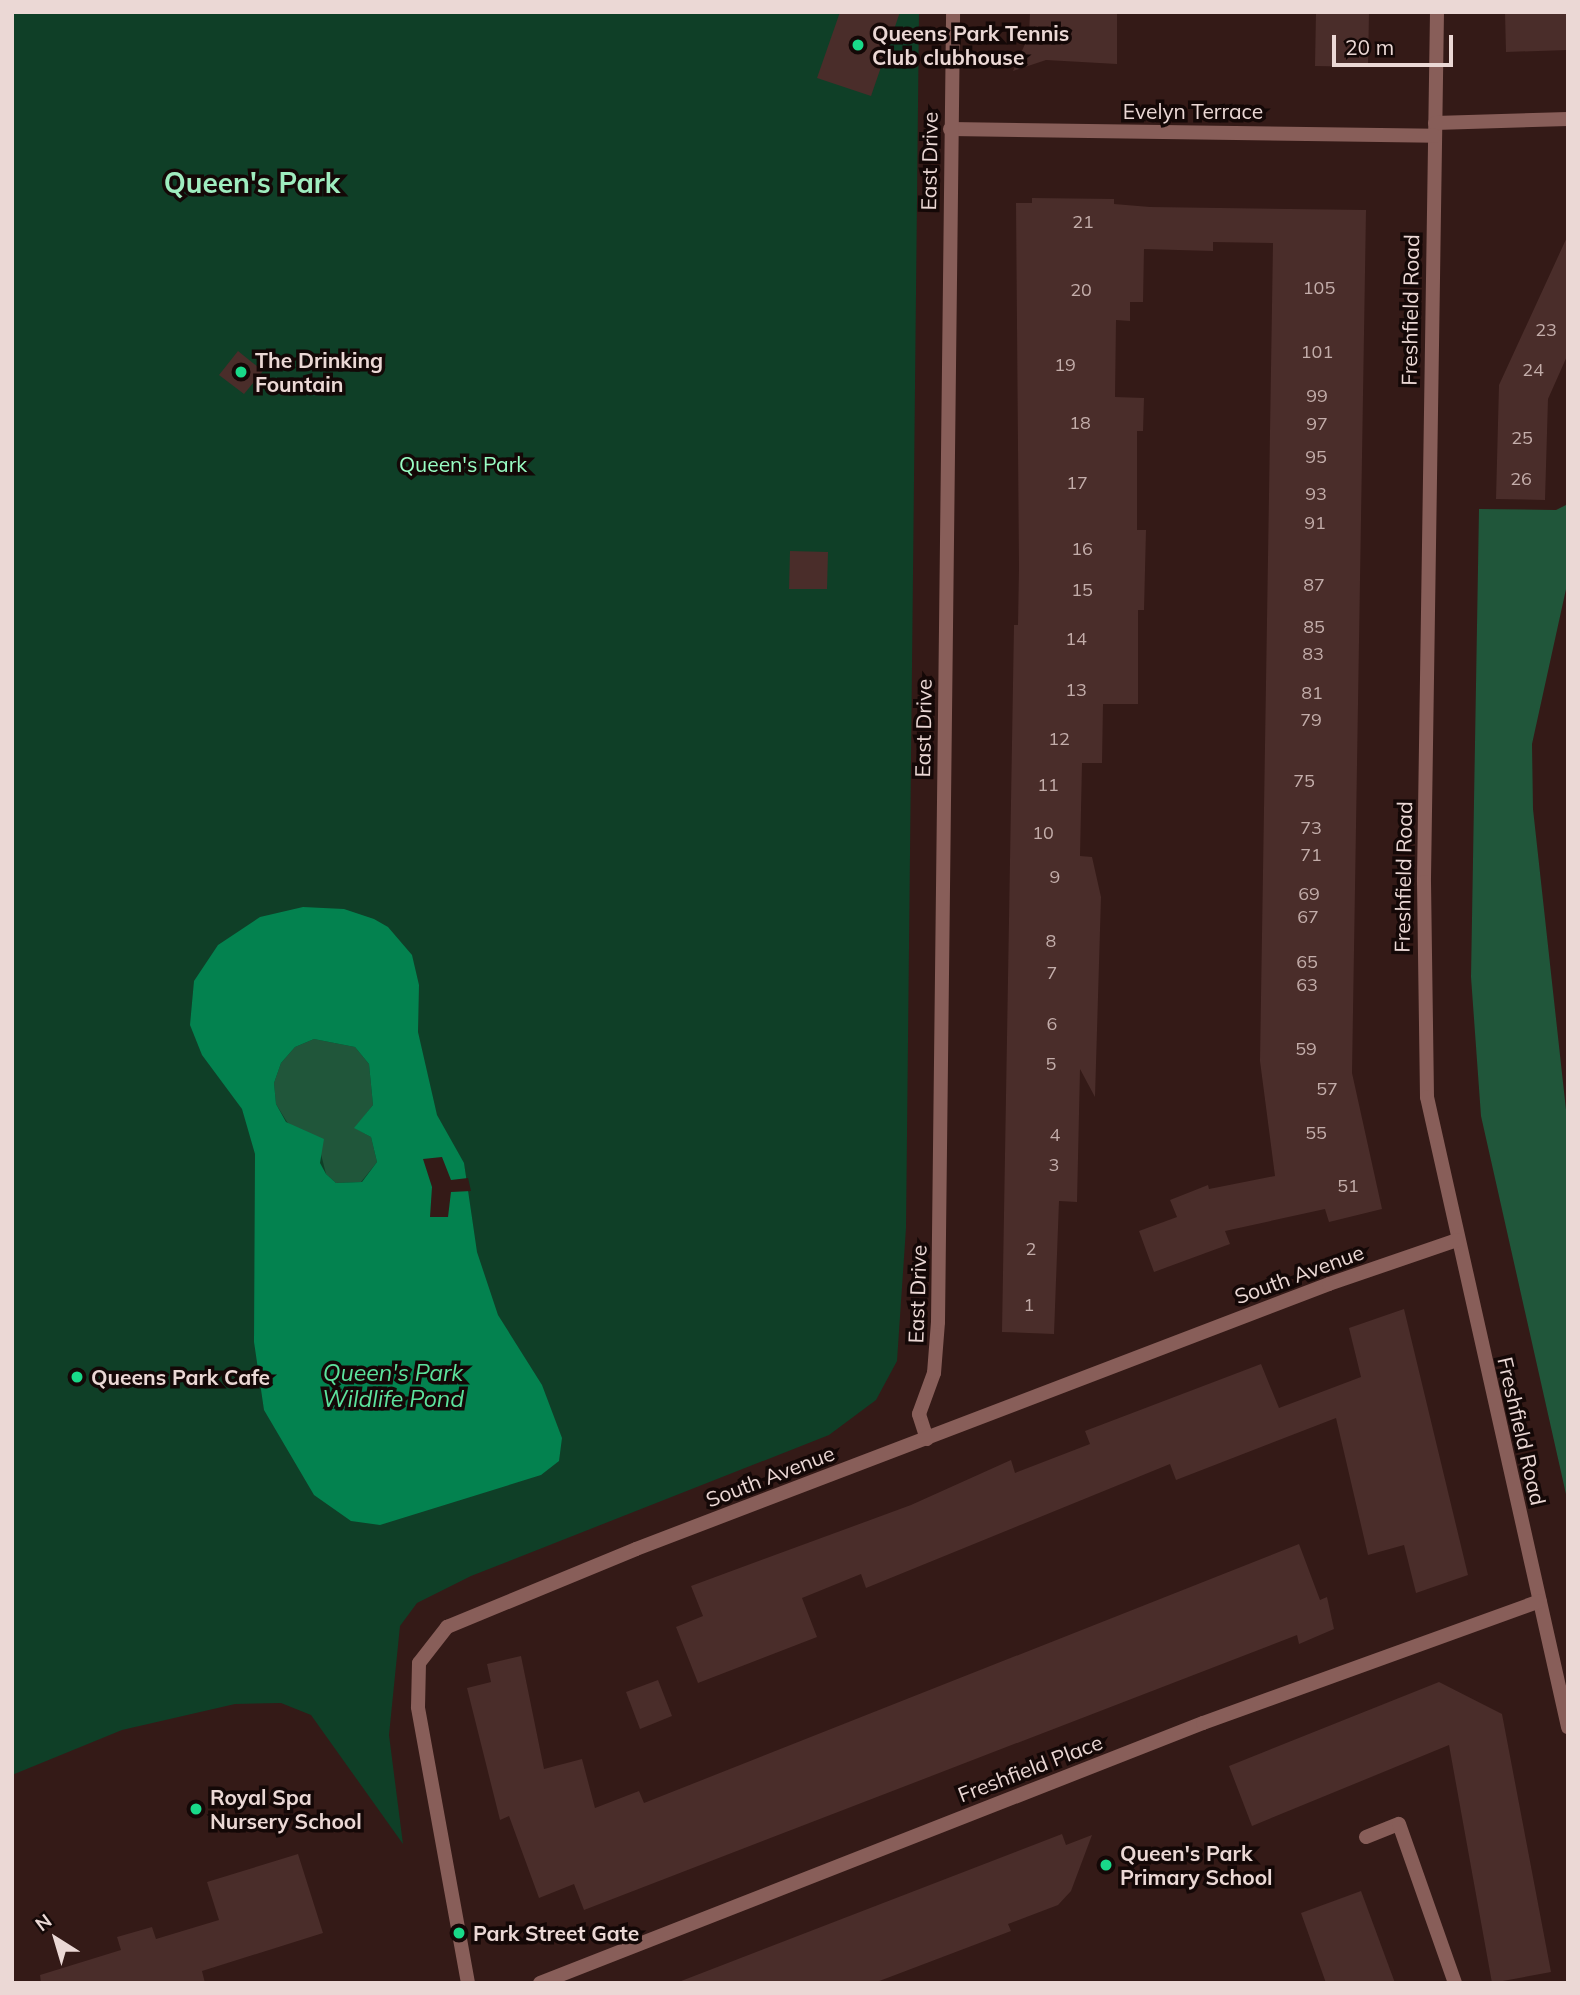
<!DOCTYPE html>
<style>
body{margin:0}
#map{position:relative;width:1580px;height:1995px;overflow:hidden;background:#341a17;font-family:Mulish,sans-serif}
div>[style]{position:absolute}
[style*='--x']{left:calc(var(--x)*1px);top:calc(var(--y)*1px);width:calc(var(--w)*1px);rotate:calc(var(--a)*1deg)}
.green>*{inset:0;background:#0f3f27}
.forest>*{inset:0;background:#20563a}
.water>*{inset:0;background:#03824f}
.pier>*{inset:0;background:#341a17}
.building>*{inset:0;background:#4a2d2a}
.minor>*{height:14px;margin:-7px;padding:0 7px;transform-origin:7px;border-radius:7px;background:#885e59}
.dots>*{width:19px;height:19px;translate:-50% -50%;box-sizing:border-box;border:4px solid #140807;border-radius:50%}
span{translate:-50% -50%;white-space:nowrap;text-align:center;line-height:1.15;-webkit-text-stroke:7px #140807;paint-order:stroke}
.number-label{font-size:18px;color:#c3adaa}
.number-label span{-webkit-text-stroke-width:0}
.poi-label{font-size:21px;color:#ebd8d5;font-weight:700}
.left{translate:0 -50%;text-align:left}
.street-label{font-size:21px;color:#ebd8d5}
.park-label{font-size:21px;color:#99fec4}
.water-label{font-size:23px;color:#5ce39d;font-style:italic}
.district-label{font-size:28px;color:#9fedbf;font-weight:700}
.frame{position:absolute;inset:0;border:14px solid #ebd8d5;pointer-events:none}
.north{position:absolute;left:21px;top:1904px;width:70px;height:70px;-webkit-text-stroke:5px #140807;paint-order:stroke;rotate:323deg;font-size:19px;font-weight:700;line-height:28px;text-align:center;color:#ebd8d5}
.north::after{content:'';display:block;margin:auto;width:24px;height:32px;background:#ebd8d5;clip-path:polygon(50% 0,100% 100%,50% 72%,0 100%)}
.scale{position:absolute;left:1332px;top:35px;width:121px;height:32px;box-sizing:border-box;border:4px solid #ebd8d5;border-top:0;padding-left:9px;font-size:21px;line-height:24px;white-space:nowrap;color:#ebd8d5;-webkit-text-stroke:5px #140807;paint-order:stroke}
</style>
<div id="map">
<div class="green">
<i style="clip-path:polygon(12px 12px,919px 12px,906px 1228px,897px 1361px,876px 1400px,829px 1435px,471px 1576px,417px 1603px,400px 1626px,389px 1735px,403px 1844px,311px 1715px,281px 1703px,235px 1704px,122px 1730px,12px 1775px)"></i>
</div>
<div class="forest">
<i style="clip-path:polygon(1568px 504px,1568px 580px,1532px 744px,1533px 809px,1568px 1128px,1568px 1503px,1481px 1116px,1471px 977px,1479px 509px,1556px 510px)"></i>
<i style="clip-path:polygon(314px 1039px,355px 1047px,369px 1064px,373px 1105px,355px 1128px,371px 1137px,377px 1162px,361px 1182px,336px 1183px,326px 1174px,320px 1150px,287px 1122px,276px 1104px,274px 1083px,281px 1063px,295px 1047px)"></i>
</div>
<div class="water">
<i style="clip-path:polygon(evenodd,303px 907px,344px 909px,374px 919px,388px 927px,412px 955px,419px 985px,418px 1032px,437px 1115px,464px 1163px,477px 1252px,498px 1315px,542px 1385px,562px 1438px,559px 1461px,541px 1475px,380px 1525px,351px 1521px,314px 1495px,264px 1410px,254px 1342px,255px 1154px,242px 1109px,202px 1055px,190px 1025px,194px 981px,218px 945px,260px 917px,303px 907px,314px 1039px,355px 1047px,369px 1064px,373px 1105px,354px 1128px,371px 1137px,377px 1162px,362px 1182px,336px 1183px,326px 1174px,320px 1163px,324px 1139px,286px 1122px,276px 1104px,274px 1083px,281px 1063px,295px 1047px,314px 1039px)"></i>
</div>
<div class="pier">
<i style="clip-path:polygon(442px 1157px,451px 1180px,468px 1178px,471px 1191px,451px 1192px,448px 1217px,430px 1217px,432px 1187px,423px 1159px)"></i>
</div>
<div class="building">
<i style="clip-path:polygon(840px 12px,900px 12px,871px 96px,817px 78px)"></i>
<i style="clip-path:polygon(1030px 12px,1117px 12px,1117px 64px,1046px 60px,1013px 71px,1029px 35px)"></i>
<i style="clip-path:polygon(1316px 12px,1369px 12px,1368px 67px,1315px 66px)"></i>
<i style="clip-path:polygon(1505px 12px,1568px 12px,1568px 50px,1506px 52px)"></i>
<i style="clip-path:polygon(1032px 198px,1114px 199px,1114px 204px,1150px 207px,1366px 210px,1352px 1073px,1382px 1209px,1329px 1222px,1325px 1209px,1225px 1231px,1230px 1244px,1154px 1272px,1139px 1231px,1177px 1217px,1170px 1200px,1208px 1185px,1209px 1189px,1275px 1176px,1260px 1061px,1273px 243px,1213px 242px,1213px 251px,1144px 249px,1143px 302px,1130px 302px,1130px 321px,1116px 320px,1115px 397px,1144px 398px,1143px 431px,1137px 431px,1137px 530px,1146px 530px,1144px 610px,1138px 610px,1138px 704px,1103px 704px,1102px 763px,1082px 763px,1080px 856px,1092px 857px,1101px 897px,1095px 1097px,1080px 1069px,1077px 1202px,1059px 1201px,1054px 1334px,1002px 1332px,1014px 625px,1018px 625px,1019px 568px,1016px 203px,1032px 203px)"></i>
<i style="clip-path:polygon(1568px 235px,1568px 354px,1548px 399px,1545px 500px,1496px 499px,1499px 385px)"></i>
<i style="clip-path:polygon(238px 351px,263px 371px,244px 394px,219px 375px)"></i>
<i style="clip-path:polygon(790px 551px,828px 552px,827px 589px,789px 589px)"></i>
<i style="clip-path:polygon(1404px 1309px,1468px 1575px,1416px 1593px,1404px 1545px,1368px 1555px,1336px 1418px,1176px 1480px,1170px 1464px,866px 1588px,861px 1574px,802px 1598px,817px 1637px,698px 1683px,676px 1627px,703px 1616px,691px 1586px,911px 1505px,1011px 1460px,1015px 1473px,1090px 1444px,1085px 1431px,1261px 1364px,1279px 1408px,1361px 1377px,1349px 1328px)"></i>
<i style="clip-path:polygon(1299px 1544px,1320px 1600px,1327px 1597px,1334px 1629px,1299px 1644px,1297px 1635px,584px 1910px,574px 1884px,539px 1898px,509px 1816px,500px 1820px,467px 1688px,491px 1682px,487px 1664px,521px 1656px,544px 1769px,582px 1759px,595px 1808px,639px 1791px,644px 1803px)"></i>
<i style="clip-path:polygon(658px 1680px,672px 1716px,640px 1729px,626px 1692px)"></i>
<i style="clip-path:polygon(1439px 1682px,1502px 1714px,1551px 1972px,1492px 1983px,1449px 1745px,1252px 1826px,1229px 1766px)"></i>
<i style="clip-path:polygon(1062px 1834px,1066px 1845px,1092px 1835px,1071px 1891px,1058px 1905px,1008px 1924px,1011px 1931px,874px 1983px,676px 1983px)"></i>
<i style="clip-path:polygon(298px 1854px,323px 1933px,202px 1971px,205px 1983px,41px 1983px,40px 1975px,121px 1950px,117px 1937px,152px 1927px,156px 1939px,219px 1920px,207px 1882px)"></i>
<i style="clip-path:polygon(1361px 1891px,1395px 1983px,1326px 1983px,1301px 1913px)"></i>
</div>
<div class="minor">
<i style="--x:1437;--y:12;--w:870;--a:90.86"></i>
<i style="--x:1424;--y:882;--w:215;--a:89.2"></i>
<i style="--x:1427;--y:1097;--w:646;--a:77.38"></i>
<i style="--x:1435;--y:123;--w:133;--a:-1.7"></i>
<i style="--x:950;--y:129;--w:485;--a:0.8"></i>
<i style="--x:927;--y:1439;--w:26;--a:-108"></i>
<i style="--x:919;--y:1414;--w:44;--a:-69.9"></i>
<i style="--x:934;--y:1373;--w:51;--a:-85.5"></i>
<i style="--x:938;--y:1322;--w:1310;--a:-89.34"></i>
<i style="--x:1366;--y:1837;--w:35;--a:-22"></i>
<i style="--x:1399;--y:1824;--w:169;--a:70.6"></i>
<i style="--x:468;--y:1983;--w:280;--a:-100.3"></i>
<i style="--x:418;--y:1707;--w:44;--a:-88.7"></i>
<i style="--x:419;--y:1663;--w:46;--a:-52.1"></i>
<i style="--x:447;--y:1627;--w:204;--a:-22.4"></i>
<i style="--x:636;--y:1549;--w:742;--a:-20.93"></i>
<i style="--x:1329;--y:1284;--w:135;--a:-19"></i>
<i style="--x:540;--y:1983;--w:712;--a:-21.41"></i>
<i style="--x:1203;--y:1723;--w:358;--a:-19.9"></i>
</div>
<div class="dots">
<i style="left:858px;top:45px;background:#19d989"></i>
<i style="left:241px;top:372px;background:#19d989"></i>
<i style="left:77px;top:1377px;background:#19d989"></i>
<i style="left:196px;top:1809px;background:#19d989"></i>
<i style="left:1106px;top:1865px;background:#19d989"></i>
<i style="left:459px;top:1933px;background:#19d989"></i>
</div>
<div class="number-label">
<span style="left:1083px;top:222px">21</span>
<span style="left:1319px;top:288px">105</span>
<span style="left:1081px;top:290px">20</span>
<span style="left:1546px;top:330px">23</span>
<span style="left:1317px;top:352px">101</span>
<span style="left:1065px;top:365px">19</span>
<span style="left:1533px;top:370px">24</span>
<span style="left:1317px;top:396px">99</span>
<span style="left:1080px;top:423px">18</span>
<span style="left:1317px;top:424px">97</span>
<span style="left:1522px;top:438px">25</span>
<span style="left:1316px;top:457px">95</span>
<span style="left:1521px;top:479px">26</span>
<span style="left:1077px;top:483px">17</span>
<span style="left:1316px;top:494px">93</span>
<span style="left:1315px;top:523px">91</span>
<span style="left:1082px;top:549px">16</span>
<span style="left:1314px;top:585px">87</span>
<span style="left:1082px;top:590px">15</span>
<span style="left:1314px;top:627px">85</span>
<span style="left:1076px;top:639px">14</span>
<span style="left:1313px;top:654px">83</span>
<span style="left:1076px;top:690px">13</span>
<span style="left:1312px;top:693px">81</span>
<span style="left:1311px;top:720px">79</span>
<span style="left:1059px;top:739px">12</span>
<span style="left:1304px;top:781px">75</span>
<span style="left:1048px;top:785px">11</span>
<span style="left:1311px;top:828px">73</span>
<span style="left:1043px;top:833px">10</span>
<span style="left:1311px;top:855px">71</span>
<span style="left:1055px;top:877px">9</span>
<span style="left:1309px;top:894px">69</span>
<span style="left:1308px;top:917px">67</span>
<span style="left:1051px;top:941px">8</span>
<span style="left:1307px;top:962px">65</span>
<span style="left:1052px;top:973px">7</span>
<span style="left:1307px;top:985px">63</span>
<span style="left:1052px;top:1024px">6</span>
<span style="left:1306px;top:1049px">59</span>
<span style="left:1051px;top:1064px">5</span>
<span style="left:1327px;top:1089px">57</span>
<span style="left:1316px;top:1133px">55</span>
<span style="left:1055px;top:1135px">4</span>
<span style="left:1054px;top:1165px">3</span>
<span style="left:1348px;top:1186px">51</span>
<span style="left:1031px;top:1249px">2</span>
<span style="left:1029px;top:1305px">1</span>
</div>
<div class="poi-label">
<span class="left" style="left:872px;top:45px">Queens Park Tennis<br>Club clubhouse</span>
<span class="left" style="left:255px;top:372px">The Drinking<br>Fountain</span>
<span class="left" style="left:91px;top:1377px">Queens Park Cafe</span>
<span class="left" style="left:210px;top:1809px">Royal Spa<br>Nursery School</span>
<span class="left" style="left:1120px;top:1865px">Queen's Park<br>Primary School</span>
<span class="left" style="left:473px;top:1933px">Park Street Gate</span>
</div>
<div class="street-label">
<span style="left:1193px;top:111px">Evelyn Terrace</span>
<span style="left:929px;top:161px;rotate:-89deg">East Drive</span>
<span style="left:1410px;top:310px;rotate:-89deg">Freshfield Road</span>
<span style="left:923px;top:728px;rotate:-89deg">East Drive</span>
<span style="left:1403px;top:877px;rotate:-89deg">Freshfield Road</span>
<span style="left:1299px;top:1274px;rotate:-20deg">South Avenue</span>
<span style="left:917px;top:1294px;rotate:-88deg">East Drive</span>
<span style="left:1522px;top:1431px;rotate:77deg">Freshfield Road</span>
<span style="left:770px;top:1476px;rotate:-21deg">South Avenue</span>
<span style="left:1030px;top:1768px;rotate:-21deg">Freshfield Place</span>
</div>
<div class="park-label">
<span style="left:463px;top:464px">Queen's Park</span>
</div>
<div class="water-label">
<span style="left:393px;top:1386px">Queen's Park<br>Wildlife Pond</span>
</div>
<div class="district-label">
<span style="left:252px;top:183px">Queen's Park</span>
</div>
<div class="frame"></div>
<div class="north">N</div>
<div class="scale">20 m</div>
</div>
